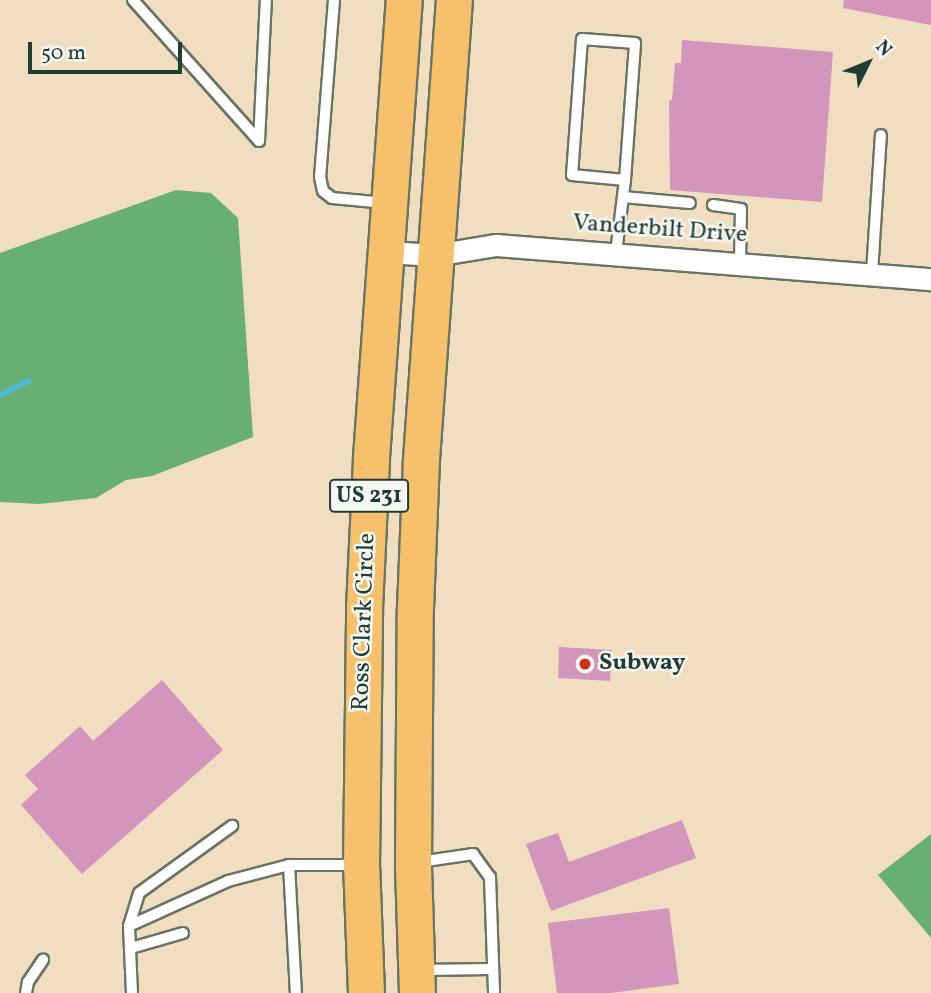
<!DOCTYPE html>
<style>
body{margin:0}
#map{position:relative;width:931px;height:993px;overflow:hidden;background:#f1dec0;font-family:Vollkorn,serif}
div>[style]{position:absolute}
[style*='--x']{left:calc(var(--x)*1px);top:calc(var(--y)*1px);width:calc(var(--w)*1px);rotate:calc(var(--a)*1deg)}
.forest>*{inset:0;background:#68af74}
.stream>*{height:6px;margin:-3px;padding:0 3px;transform-origin:3px;border-radius:3px;background:#50bbcc}
.building>*{inset:0;background:#d395bc}
.roads{filter:drop-shadow(2px 0 #687565) drop-shadow(-2px 0 #687565) drop-shadow(0 2px #687565) drop-shadow(0 -2px #687565)}
.service>*{height:10px;margin:-5px;padding:0 5px;transform-origin:5px;border-radius:5px;background:#fff}
.minor>*{height:21px;margin:-10.5px;padding:0 10.5px;transform-origin:10.5px;border-radius:10.5px;background:#fff}
.trunk>*{height:35px;margin:-17.5px;padding:0 17.5px;transform-origin:17.5px;border-radius:17.5px;background:#f7c06b}
.dots>*{width:19px;height:19px;translate:-50% -50%;box-sizing:border-box;border:4px solid #f6f6f2;border-radius:50%}
span{translate:-50% -50%;white-space:nowrap;text-align:center;line-height:1.15;-webkit-text-stroke:5px #f6f6f2;paint-order:stroke}
.shield-label span{padding:2px 5px;background:#f6f6f2;border:2px solid;border-radius:5px;-webkit-text-stroke-width:0}
.shield-label{font-size:23px;color:#1f3d34;font-weight:700}
.street-label{font-size:24px;color:#1f3d34}
.poi-label{font-size:24px;color:#1f3d34;font-weight:700}
.left{translate:0 -50%;text-align:left}
.north{position:absolute;left:833px;top:28px;width:70px;height:70px;-webkit-text-stroke:5px #f6f6f2;paint-order:stroke;rotate:47deg;font-size:19px;font-weight:700;line-height:28px;text-align:center;color:#1f3d34}
.north::after{content:'';display:block;margin:auto;width:24px;height:32px;background:#1f3d34;clip-path:polygon(50% 0,100% 100%,50% 72%,0 100%)}
.scale{position:absolute;left:28px;top:42px;width:154px;height:32px;box-sizing:border-box;border:4px solid #1f3d34;border-top:0;padding-left:9px;font-size:21px;line-height:24px;white-space:nowrap;color:#1f3d34;-webkit-text-stroke:5px #f6f6f2;paint-order:stroke}
</style>
<div id="map">
<div class="forest">
<i style="clip-path:polygon(176px 190px,211px 193px,238px 218px,253px 437px,152px 476px,126px 480px,96px 498px,39px 504px,0 502px,0 253px)"></i>
<i style="clip-path:polygon(931px 834px,931px 938px,878px 875px)"></i>
</div>
<div class="stream">
<i style="--x:0;--y:395;--w:32;--a:-26"></i>
</div>
<div class="building">
<i style="clip-path:polygon(844px 0,931px 0,931px 25px,843px 8px)"></i>
<i style="clip-path:polygon(682px 40px,833px 52px,822px 202px,670px 190px,669px 100px,672px 100px,675px 63px,681px 63px)"></i>
<i style="clip-path:polygon(559px 647px,612px 650px,610px 681px,558px 678px)"></i>
<i style="clip-path:polygon(162px 680px,223px 750px,82px 874px,21px 805px,38px 789px,25px 775px,80px 726px,93px 741px)"></i>
<i style="clip-path:polygon(682px 820px,696px 858px,551px 911px,526px 844px,558px 833px,569px 862px)"></i>
<i style="clip-path:polygon(669px 908px,679px 984px,611px 993px,557px 993px,548px 923px)"></i>
</div>
<div class="roads">
<div class="service">
<i style="--x:133;--y:0;--w:189;--a:48.2"></i>
<i style="--x:259;--y:141;--w:141;--a:-87.2"></i>
<i style="--x:334;--y:0;--w:178;--a:94.5"></i>
<i style="--x:320;--y:177;--w:14;--a:78"></i>
<i style="--x:323;--y:191;--w:11;--a:38"></i>
<i style="--x:332;--y:198;--w:54;--a:5.3"></i>
<i style="--x:623;--y:197;--w:67;--a:5.1"></i>
<i style="--x:713;--y:205;--w:28;--a:8"></i>
<i style="--x:741;--y:209;--w:54;--a:91.1"></i>
<i style="--x:616;--y:253;--w:74;--a:-83"></i>
<i style="--x:625;--y:180;--w:137;--a:-85.8"></i>
<i style="--x:635;--y:43;--w:53;--a:-175.7"></i>
<i style="--x:582;--y:39;--w:136;--a:94.2"></i>
<i style="--x:572;--y:175;--w:53;--a:5.4"></i>
<i style="--x:872;--y:273;--w:138;--a:-86.3"></i>
<i style="--x:419;--y:862;--w:55;--a:-8.4"></i>
<i style="--x:473;--y:854;--w:29;--a:54"></i>
<i style="--x:490;--y:877;--w:116;--a:88"></i>
<i style="--x:289;--y:865;--w:128;--a:86.9"></i>
<i style="--x:129;--y:926;--w:34;--a:-73"></i>
<i style="--x:139;--y:893;--w:115;--a:-35.8"></i>
<i style="--x:131;--y:948;--w:54;--a:-16.1"></i>
<i style="--x:421;--y:970;--w:70;--a:-0.8"></i>
<i style="--x:26;--y:993;--w:11;--a:-80"></i>
<i style="--x:28;--y:982;--w:27;--a:-56"></i>
<i style="--x:132;--y:993;--w:67;--a:-92.6"></i>
<i style="--x:129;--y:926;--w:109;--a:-24.4"></i>
<i style="--x:228;--y:881;--w:63;--a:-14.7"></i>
<i style="--x:289;--y:865;--w:69;--a:0"></i>
</div>
<div class="minor">
<i style="--x:386;--y:252;--w:49;--a:3.5"></i>
<i style="--x:435;--y:255;--w:62;--a:-9.3"></i>
<i style="--x:496;--y:245;--w:436;--a:4.5"></i>
</div>
<div class="trunk">
<i style="--x:366;--y:993;--w:128;--a:-92.2"></i>
<i style="--x:361;--y:865;--w:257;--a:-89.3"></i>
<i style="--x:364;--y:608;--w:151;--a:-87.3"></i>
<i style="--x:371;--y:457;--w:458;--a:-85.9"></i>
<i style="--x:417;--y:993;--w:130;--a:-91.8"></i>
<i style="--x:413;--y:863;--w:255;--a:-89.6"></i>
<i style="--x:415;--y:608;--w:149;--a:-87.7"></i>
<i style="--x:421;--y:459;--w:460;--a:-85.9"></i>
</div>
</div>
<div class="dots">
<i style="left:585px;top:664px;background:#c8321e"></i>
</div>
<div class="shield-label">
<span style="left:369px;top:496px">US 231</span>
</div>
<div class="street-label">
<span style="left:660px;top:230px;rotate:4deg">Vanderbilt Drive</span>
<span style="left:365px;top:622px;rotate:-88deg">Ross Clark Circle</span>
</div>
<div class="poi-label">
<span class="left" style="left:599px;top:664px">Subway</span>
</div>
<div class="north">N</div>
<div class="scale">50 m</div>
</div>
